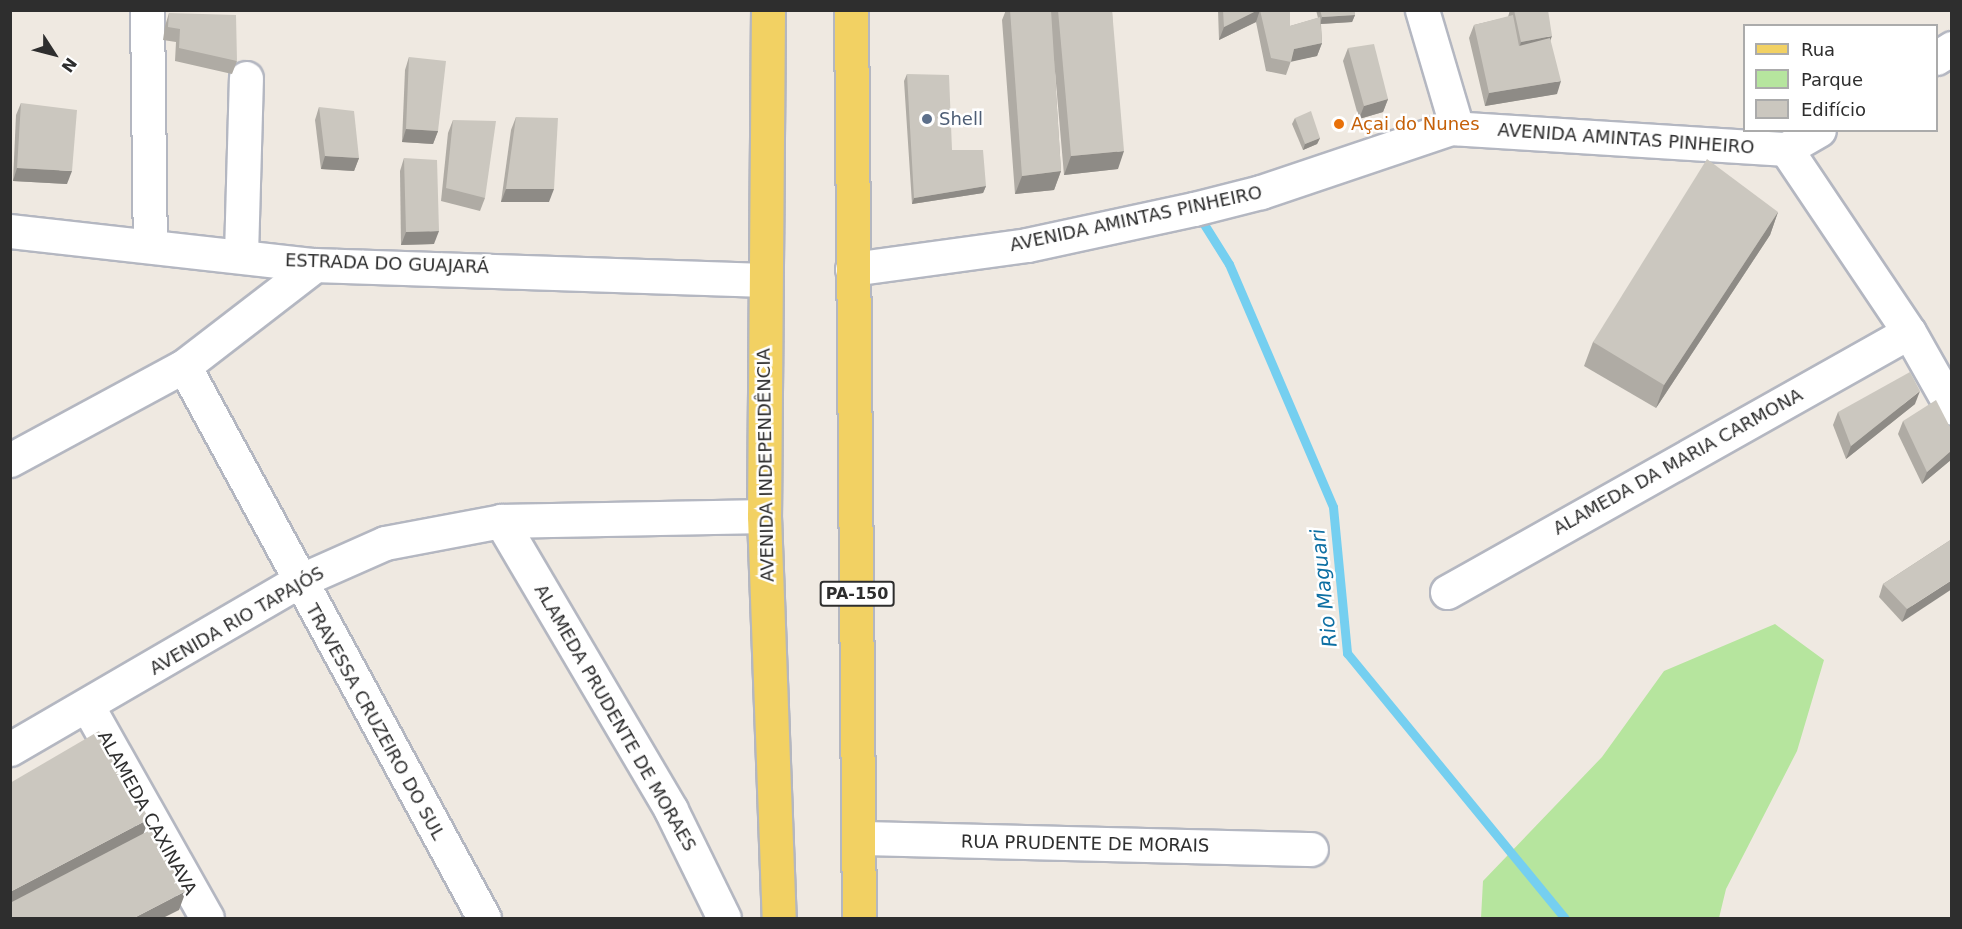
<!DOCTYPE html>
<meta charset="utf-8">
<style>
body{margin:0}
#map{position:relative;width:1962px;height:929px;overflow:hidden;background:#efe9e1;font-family:"DejaVu Sans",sans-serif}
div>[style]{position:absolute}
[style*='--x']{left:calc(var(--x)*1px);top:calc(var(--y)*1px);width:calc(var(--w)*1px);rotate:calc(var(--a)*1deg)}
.green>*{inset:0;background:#b6e59e}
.stream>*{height:9px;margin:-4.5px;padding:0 4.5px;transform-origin:4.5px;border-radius:4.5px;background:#75cff0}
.roads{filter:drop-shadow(2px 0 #b4b7c1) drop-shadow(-2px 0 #b4b7c1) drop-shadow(0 2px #b4b7c1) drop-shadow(0 -2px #b4b7c1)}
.minor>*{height:33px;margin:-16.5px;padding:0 16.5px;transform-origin:16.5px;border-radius:16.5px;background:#fff}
.major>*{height:33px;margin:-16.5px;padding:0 16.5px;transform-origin:16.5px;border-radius:16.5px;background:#f2d163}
.wall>*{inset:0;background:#afaba4}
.shaded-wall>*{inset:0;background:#8e8b86}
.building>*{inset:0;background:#cbc7bf}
.dots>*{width:16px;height:16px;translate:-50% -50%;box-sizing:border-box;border:3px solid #fff;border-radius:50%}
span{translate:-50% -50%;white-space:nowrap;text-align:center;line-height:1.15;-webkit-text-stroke:5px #fff;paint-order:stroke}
.shield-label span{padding:2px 4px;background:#fff;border:2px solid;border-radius:4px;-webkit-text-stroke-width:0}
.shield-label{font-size:16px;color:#2e2e2e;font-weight:700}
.service-label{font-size:18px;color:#4e5e75}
.left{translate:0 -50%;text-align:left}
.food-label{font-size:18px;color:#c56008}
.street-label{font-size:18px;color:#2e2e2e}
.water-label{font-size:20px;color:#0d6fa3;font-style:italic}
.frame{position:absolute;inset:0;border:12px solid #2e2e2e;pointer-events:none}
.legend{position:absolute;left:1743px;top:24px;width:195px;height:108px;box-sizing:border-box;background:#fff;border:2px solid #ababab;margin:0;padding:8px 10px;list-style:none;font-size:18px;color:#2e2e2e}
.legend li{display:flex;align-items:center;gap:12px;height:30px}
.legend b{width:30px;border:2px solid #ababab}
.north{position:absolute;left:24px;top:24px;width:60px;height:60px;-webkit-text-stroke:4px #fff;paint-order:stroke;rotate:126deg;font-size:16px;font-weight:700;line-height:24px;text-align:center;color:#2e2e2e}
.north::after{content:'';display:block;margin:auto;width:21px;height:27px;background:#2e2e2e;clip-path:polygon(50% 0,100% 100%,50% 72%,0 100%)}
</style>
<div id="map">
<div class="green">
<i style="clip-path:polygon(1775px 624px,1824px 660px,1797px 751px,1726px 889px,1719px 918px,1481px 918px,1483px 881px,1602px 757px,1664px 671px)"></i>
</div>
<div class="stream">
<i style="--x:1197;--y:213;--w:60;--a:57.9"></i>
<i style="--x:1229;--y:264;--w:264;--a:66.8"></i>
<i style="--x:1333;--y:507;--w:147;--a:84.5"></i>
<i style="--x:1347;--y:653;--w:343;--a:50.6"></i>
</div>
<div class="roads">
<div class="minor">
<i style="--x:147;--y:10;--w:234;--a:89.3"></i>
<i style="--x:1422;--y:10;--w:123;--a:73.5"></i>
<i style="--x:1936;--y:58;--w:19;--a:-32"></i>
<i style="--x:1786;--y:149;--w:220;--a:56.1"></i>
<i style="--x:1909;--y:332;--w:87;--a:60.5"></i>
<i style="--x:1786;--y:149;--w:38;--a:-30"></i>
<i style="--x:10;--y:231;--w:307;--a:6.4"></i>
<i style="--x:315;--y:265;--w:449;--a:1.9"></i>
<i style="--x:241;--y:255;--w:177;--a:-88.4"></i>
<i style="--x:852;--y:269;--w:177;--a:-7.8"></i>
<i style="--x:1027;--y:245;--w:171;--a:-12.2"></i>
<i style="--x:1194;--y:209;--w:69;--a:-14.2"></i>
<i style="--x:1261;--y:192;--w:200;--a:-18.6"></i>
<i style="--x:1451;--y:128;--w:336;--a:3.6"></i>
<i style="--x:184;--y:366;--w:628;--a:61.48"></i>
<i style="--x:10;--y:460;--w:198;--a:-28.4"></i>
<i style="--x:184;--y:366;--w:165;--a:-37.6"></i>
<i style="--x:501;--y:521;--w:335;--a:59.5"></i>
<i style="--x:671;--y:810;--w:120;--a:63.9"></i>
<i style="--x:1447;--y:592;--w:530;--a:-29.37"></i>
<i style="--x:88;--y:707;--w:242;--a:60.6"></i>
<i style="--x:10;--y:749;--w:332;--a:-30.2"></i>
<i style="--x:297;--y:582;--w:96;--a:-23.9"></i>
<i style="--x:385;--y:543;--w:118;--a:-10.7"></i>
<i style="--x:501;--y:521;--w:263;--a:-1.1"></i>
<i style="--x:860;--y:838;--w:451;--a:1.4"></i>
</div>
<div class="major">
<i style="--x:768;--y:10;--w:506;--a:90.45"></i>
<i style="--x:764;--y:516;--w:402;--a:87.9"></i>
<i style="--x:851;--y:10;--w:908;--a:89.5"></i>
</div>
</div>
<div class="wall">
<i style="clip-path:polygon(1006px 10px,1112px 10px,1118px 169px,1064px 175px,1054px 60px,1061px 171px,1054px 190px,1015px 194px,1002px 20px)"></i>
<i style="clip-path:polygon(1218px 10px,1290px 10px,1290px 26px,1318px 18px,1316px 10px,1354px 10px,1355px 15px,1352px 22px,1321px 24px,1322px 43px,1317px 56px,1291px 61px,1286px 75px,1266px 71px,1256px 22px,1219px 40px)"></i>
<i style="clip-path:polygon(1510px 10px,1514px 10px,1550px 40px,1557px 94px,1485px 106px,1469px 38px,1474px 25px,1508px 17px)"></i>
<i style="clip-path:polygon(169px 13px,237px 61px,232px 74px,175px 61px,176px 42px,163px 40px,165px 26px)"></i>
<i style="clip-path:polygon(1348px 48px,1388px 99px,1383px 112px,1359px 119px,1343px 61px)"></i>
<i style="clip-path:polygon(409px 57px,438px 131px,433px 144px,402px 142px,405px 70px)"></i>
<i style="clip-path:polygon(907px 74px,952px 150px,986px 186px,983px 193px,912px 204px,904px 81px)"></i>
<i style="clip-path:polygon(21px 103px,67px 184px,13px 181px,16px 115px)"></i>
<i style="clip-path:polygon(319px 107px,359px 158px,354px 171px,321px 169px,315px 120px)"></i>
<i style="clip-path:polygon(516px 117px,549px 202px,501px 202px,511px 130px)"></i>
<i style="clip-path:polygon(1295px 118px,1320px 138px,1317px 144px,1303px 150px,1292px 124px)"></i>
<i style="clip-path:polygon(453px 120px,485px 198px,480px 211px,441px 201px,448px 133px)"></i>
<i style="clip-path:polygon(404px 158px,434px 244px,401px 245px,400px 171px)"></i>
<i style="clip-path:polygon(1778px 212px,1770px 235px,1656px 408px,1584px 366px,1593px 342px)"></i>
<i style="clip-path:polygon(1915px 404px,1846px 459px,1833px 425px,1838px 412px)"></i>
<i style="clip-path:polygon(1903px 421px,1952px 431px,1952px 459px,1922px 484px,1898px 434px)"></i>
<i style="clip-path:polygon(1952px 539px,1902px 622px,1879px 597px,1883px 584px)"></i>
</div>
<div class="shaded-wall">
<i style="clip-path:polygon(1258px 10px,1260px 10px,1256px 22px,1219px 40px,1224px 27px)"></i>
<i style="clip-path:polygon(1355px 15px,1352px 22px,1320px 24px,1322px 17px)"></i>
<i style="clip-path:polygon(1552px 36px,1547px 49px,1517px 55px,1521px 42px)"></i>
<i style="clip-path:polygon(1322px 43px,1317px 56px,1290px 62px,1294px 49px)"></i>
<i style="clip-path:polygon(1561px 81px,1557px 94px,1485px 106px,1489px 93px)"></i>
<i style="clip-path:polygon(1388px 99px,1383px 112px,1359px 119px,1364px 106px)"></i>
<i style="clip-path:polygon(406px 129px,438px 131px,433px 144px,402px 142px)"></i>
<i style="clip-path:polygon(1320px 138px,1317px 144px,1303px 150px,1305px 144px)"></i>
<i style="clip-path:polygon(1124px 151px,1118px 169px,1064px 175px,1071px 156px)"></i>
<i style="clip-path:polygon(325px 156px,359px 158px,354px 171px,321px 169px)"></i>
<i style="clip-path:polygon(17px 168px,72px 171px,67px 184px,13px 181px)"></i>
<i style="clip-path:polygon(1061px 171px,1054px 190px,1015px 194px,1022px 176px)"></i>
<i style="clip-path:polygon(986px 186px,983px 193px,912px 204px,914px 198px)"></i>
<i style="clip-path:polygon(506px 189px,554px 189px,549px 202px,501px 202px)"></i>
<i style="clip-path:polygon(1778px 212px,1770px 235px,1656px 408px,1664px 385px)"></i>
<i style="clip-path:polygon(439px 231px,434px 244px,401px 245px,406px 232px)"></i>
<i style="clip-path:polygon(1920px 391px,1915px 404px,1846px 459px,1851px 446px)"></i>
<i style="clip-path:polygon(1952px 450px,1952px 459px,1922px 484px,1927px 472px)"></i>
<i style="clip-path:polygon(1952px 580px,1952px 589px,1902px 622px,1907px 609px)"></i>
<i style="clip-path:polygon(149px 819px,142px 838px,10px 907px,10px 892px)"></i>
<i style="clip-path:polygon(186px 891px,179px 910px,163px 918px,134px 918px)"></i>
</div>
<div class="building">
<i style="clip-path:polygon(1010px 10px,1051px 10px,1061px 171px,1022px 176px)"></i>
<i style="clip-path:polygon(1058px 10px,1112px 10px,1124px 151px,1071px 156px)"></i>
<i style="clip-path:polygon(1223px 10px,1258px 10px,1224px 27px)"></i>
<i style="clip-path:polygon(1260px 10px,1290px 10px,1290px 26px,1320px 17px,1322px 43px,1294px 49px,1291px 62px,1271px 58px)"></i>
<i style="clip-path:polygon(1320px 10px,1354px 10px,1355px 15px,1322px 17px)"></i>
<i style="clip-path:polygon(1514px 10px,1548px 10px,1552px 36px,1521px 42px)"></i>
<i style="clip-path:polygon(169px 13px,236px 15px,237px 61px,179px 48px,180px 29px,168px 27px)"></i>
<i style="clip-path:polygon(1513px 15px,1519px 46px,1550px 38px,1561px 81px,1489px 93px,1474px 25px)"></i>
<i style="clip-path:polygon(1374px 44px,1388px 99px,1364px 106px,1348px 48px)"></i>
<i style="clip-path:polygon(409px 57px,446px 61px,438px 131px,406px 129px)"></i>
<i style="clip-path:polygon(907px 74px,949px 75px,952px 150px,983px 150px,986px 186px,914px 198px)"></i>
<i style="clip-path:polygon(21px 103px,77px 110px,72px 171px,17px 168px)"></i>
<i style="clip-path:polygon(319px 107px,354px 111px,359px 158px,325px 156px)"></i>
<i style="clip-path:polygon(1311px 111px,1320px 138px,1305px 144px,1295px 118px)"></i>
<i style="clip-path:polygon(516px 117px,558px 118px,554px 189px,506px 189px)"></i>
<i style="clip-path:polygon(453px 120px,496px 121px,485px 198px,446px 188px)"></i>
<i style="clip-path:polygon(404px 158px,437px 160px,439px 231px,406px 232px)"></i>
<i style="clip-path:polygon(1707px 159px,1778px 212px,1664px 385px,1593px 342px)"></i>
<i style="clip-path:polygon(1910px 372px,1920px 391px,1851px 446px,1838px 412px)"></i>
<i style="clip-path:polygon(1936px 400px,1952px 431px,1952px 450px,1927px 472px,1903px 421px)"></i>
<i style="clip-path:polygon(1952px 539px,1952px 580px,1907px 609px,1883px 584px)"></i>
<i style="clip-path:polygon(99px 731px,149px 819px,10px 892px,10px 783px)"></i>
<i style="clip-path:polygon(154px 828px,186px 891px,134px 918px,10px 918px,10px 903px)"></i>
</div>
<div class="dots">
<i style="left:927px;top:119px;background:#5c6f8a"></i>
<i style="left:1339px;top:124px;background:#e8710a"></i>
</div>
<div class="shield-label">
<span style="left:857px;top:594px">PA-150</span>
</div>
<div class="service-label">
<span class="left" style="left:939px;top:119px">Shell</span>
</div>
<div class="food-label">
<span class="left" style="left:1351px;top:124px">Açai do Nunes</span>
</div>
<div class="street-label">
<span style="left:1626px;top:139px;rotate:4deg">AVENIDA AMINTAS PINHEIRO</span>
<span style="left:1136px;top:219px;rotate:-12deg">AVENIDA AMINTAS PINHEIRO</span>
<span style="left:387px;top:264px;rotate:2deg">ESTRADA DO GUAJARÁ</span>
<span style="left:1678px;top:462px;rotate:-29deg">ALAMEDA DA MARIA CARMONA</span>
<span style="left:766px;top:465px;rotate:-91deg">AVENIDA INDEPENDÊNCIA</span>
<span style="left:237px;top:621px;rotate:-30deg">AVENIDA RIO TAPAJÓS</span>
<span style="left:615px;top:718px;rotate:60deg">ALAMEDA PRUDENTE DE MORAES</span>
<span style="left:375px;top:722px;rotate:61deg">TRAVESSA CRUZEIRO DO SUL</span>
<span style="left:147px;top:813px;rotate:61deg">ALAMEDA CAXINAVA</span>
<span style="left:1085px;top:844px;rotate:1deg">RUA PRUDENTE DE MORAIS</span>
</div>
<div class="water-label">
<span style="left:1324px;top:588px;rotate:-96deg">Rio Maguari</span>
</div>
<div class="frame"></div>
<ul class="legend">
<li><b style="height:8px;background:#f2d163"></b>Rua</li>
<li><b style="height:16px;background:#b6e59e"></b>Parque</li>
<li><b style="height:16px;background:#cbc7bf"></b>Edifício</li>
</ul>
<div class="north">N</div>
</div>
